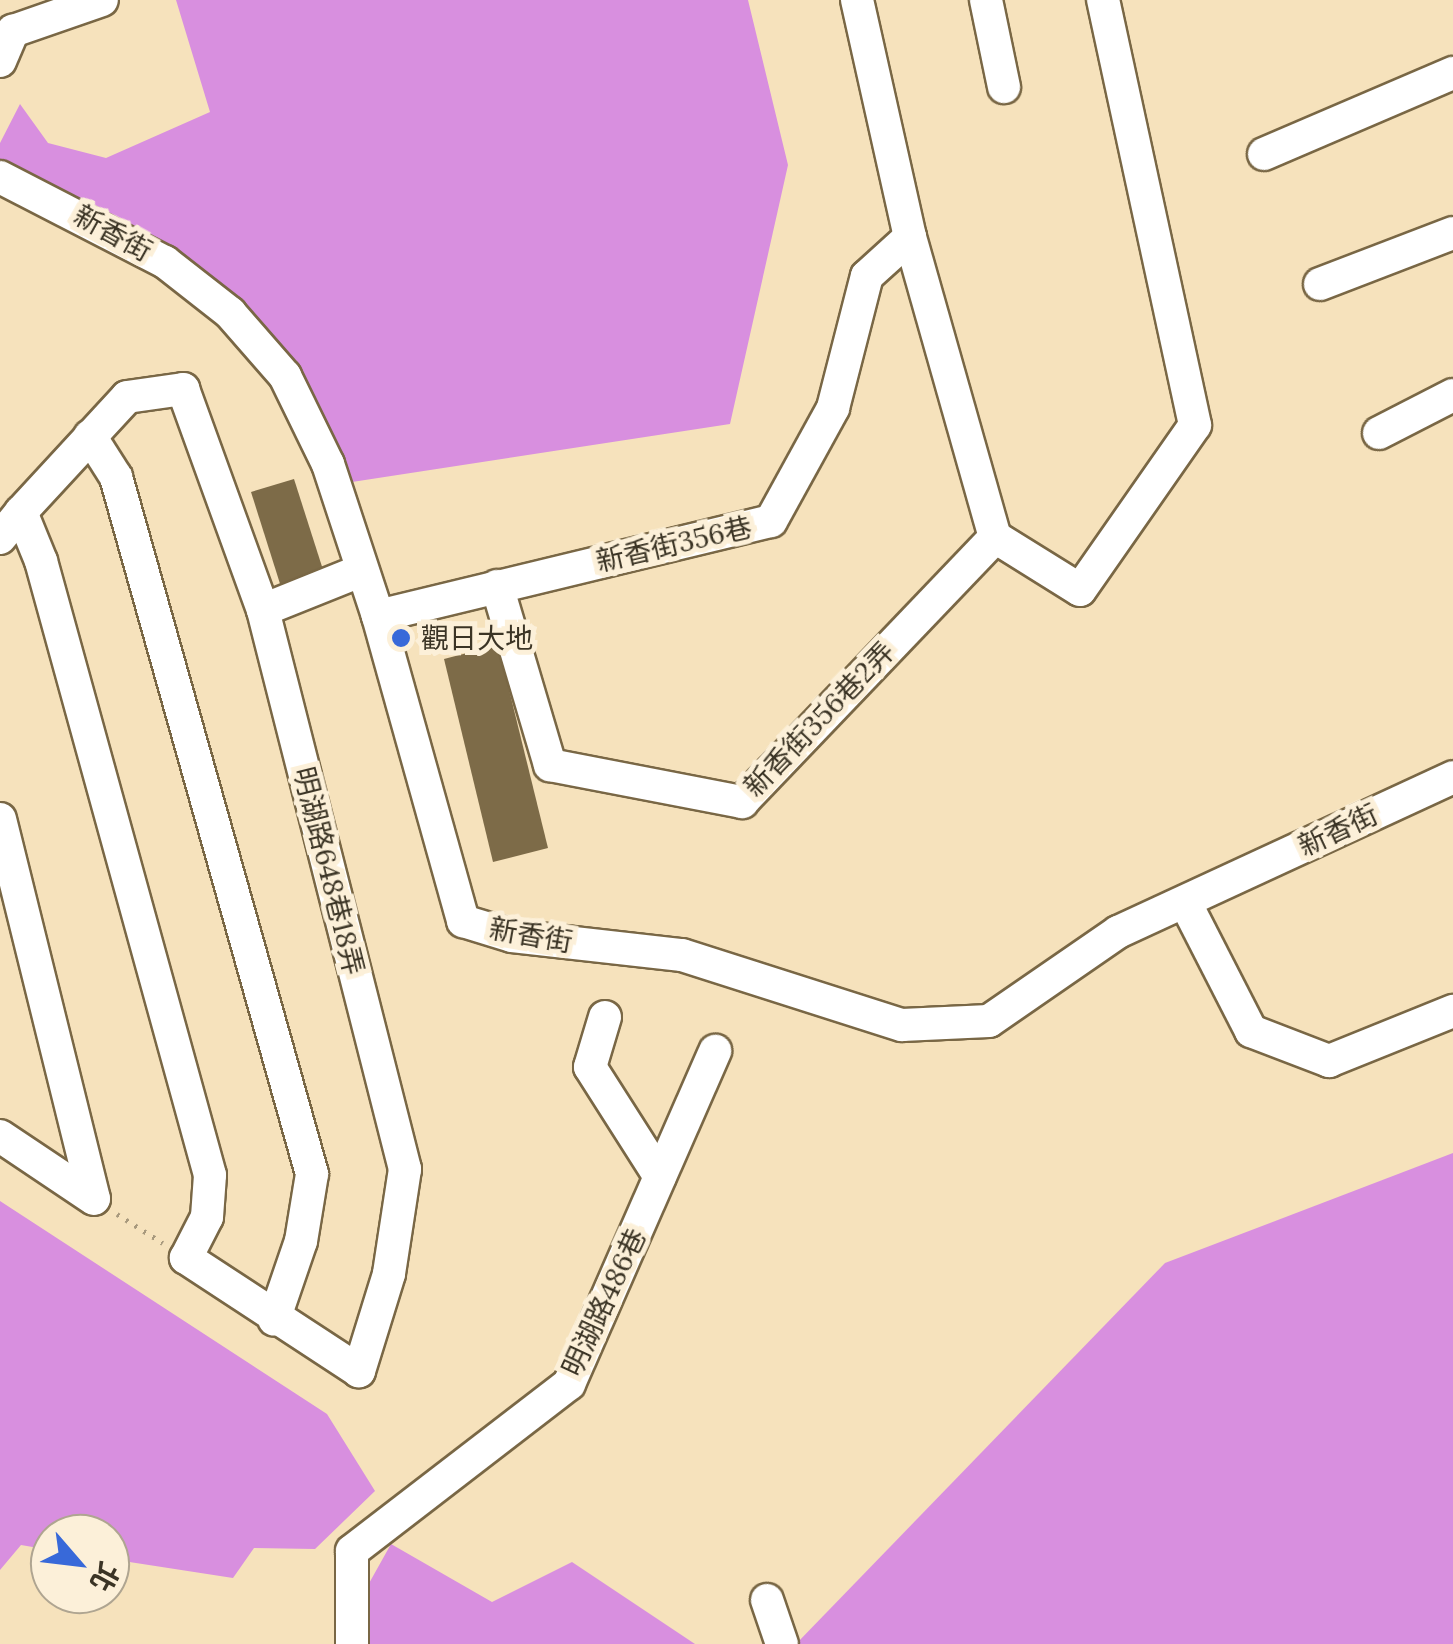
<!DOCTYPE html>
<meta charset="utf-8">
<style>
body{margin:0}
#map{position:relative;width:1453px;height:1644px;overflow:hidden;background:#f6e2bc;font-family:Lora,"Noto Sans TC",serif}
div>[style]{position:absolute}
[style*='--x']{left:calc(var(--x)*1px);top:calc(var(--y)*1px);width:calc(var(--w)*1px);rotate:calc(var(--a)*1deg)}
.forest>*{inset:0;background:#d88fdf}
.building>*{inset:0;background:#7d6b48}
.path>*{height:5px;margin-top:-2.5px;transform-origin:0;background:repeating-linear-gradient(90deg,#a8997d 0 2.5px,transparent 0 10.5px)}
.roads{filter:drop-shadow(2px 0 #796745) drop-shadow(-2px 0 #796745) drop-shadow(0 2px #796745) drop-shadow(0 -2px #796745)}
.minor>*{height:32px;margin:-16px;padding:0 16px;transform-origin:16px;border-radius:16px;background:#fff}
.dots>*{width:28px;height:28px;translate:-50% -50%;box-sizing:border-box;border:5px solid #fcf0d9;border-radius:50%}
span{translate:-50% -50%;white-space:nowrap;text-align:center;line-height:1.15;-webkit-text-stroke:10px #fcf0d9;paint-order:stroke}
.street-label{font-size:28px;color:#3b3425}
.poi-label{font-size:28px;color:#3b3425}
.left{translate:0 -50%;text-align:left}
.north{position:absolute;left:30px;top:1514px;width:100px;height:100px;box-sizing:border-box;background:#fcf0d9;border:2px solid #afa591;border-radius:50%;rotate:118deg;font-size:28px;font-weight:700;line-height:40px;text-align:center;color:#3b3425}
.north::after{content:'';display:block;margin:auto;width:35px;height:45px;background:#3869d9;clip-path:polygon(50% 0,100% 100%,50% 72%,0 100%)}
</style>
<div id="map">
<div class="forest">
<i style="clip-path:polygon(176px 0,748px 0,788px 165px,730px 424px,352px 482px,179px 258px,0 171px,0 143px,20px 104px,48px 143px,106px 158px,210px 112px)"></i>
<i style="clip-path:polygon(1453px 1153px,1453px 1644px,796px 1644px,1165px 1263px)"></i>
<i style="clip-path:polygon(0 1201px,327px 1414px,375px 1491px,315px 1549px,254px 1548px,233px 1578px,110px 1559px,110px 1534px,50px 1534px,50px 1550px,21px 1545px,0 1570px)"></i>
<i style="clip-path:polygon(391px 1544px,492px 1602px,572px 1562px,695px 1644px,365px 1644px,358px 1603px)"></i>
</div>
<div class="building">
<i style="clip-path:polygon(294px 479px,325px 576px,282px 590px,251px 492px)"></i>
<i style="clip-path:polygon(498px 645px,548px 848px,493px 862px,444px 659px)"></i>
</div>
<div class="path">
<i style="--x:117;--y:1214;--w:54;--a:32.2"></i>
</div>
<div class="roads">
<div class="minor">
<i style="--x:986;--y:0;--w:89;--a:78.3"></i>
<i style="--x:0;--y:61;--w:33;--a:-67"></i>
<i style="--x:13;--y:31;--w:94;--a:-19.2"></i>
<i style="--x:1264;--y:154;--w:206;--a:-23.2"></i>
<i style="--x:0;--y:177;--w:186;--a:27.3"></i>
<i style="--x:165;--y:262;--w:83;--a:38.1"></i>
<i style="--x:230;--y:313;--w:84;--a:48.9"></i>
<i style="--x:285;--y:376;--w:98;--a:64"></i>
<i style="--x:328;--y:464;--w:160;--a:71.8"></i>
<i style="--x:378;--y:616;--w:317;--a:74.4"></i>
<i style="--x:463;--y:921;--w:51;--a:17"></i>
<i style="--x:512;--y:936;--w:171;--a:6.4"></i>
<i style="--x:682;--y:955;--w:231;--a:17.7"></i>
<i style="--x:902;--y:1025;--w:87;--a:-2.6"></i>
<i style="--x:989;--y:1021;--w:157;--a:-34.6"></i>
<i style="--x:1118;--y:932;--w:369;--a:-24.8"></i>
<i style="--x:910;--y:237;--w:312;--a:74.2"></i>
<i style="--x:995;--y:537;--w:100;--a:31.9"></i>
<i style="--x:1080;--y:590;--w:201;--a:-55.1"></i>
<i style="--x:1195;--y:425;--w:435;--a:-102.2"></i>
<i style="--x:1320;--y:284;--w:142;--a:-21"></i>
<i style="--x:1379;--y:433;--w:83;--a:-27.2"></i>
<i style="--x:90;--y:436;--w:49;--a:57.6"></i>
<i style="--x:116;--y:477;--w:724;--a:74.29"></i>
<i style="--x:312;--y:1174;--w:68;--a:99.3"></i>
<i style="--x:301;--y:1241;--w:83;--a:108.9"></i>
<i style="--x:0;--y:538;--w:33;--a:-51"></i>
<i style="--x:21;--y:512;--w:156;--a:-47.3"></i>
<i style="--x:127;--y:397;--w:57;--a:-8.1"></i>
<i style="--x:183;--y:389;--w:235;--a:70.1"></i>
<i style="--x:263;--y:610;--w:577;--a:75.75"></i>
<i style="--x:405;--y:1169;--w:106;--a:98.7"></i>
<i style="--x:389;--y:1274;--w:102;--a:107.2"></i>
<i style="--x:359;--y:1371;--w:207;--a:-146.8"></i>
<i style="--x:186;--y:1258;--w:46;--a:-62.9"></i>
<i style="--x:207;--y:1217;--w:42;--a:-85.9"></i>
<i style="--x:210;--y:1175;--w:637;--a:-105.39"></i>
<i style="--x:41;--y:561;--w:53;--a:-112.2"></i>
<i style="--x:497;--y:586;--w:187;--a:73.5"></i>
<i style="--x:550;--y:765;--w:196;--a:10.9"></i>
<i style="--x:742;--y:802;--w:366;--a:-46.3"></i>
<i style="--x:263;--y:610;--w:105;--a:-21.9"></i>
<i style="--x:378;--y:616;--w:404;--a:-13.6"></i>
<i style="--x:771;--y:521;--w:129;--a:-61.2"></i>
<i style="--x:833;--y:408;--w:136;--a:-75.6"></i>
<i style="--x:867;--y:276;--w:58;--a:-42.2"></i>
<i style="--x:910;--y:237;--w:243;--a:-102.6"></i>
<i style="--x:0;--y:819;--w:391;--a:76.1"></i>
<i style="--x:1185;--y:902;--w:145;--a:62.9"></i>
<i style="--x:1251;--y:1031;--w:84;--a:21"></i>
<i style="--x:1329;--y:1061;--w:134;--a:-22"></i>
<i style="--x:605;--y:1017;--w:52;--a:106.7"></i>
<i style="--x:590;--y:1067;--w:130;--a:57.5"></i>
<i style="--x:0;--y:1136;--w:113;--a:33.8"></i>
<i style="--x:767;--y:1600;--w:46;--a:71.2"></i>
<i style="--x:352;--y:1644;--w:93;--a:-90"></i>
<i style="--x:352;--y:1551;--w:274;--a:-37.6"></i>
<i style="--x:569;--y:1384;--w:364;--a:-66.3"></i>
</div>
</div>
<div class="dots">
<i style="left:401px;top:638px;background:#3869d9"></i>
</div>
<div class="street-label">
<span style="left:113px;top:233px;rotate:29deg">新香街</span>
<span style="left:674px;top:544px;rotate:-13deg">新香街356巷</span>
<span style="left:819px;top:719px;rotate:-46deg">新香街356巷2弄</span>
<span style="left:1338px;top:830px;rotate:-25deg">新香街</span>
<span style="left:329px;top:871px;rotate:76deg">明湖路648巷18弄</span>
<span style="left:531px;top:935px;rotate:10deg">新香街</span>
<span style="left:604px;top:1302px;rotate:-65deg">明湖路486巷</span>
</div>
<div class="poi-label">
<span class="left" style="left:421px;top:638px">觀日大地</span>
</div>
<div class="north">北</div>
</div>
